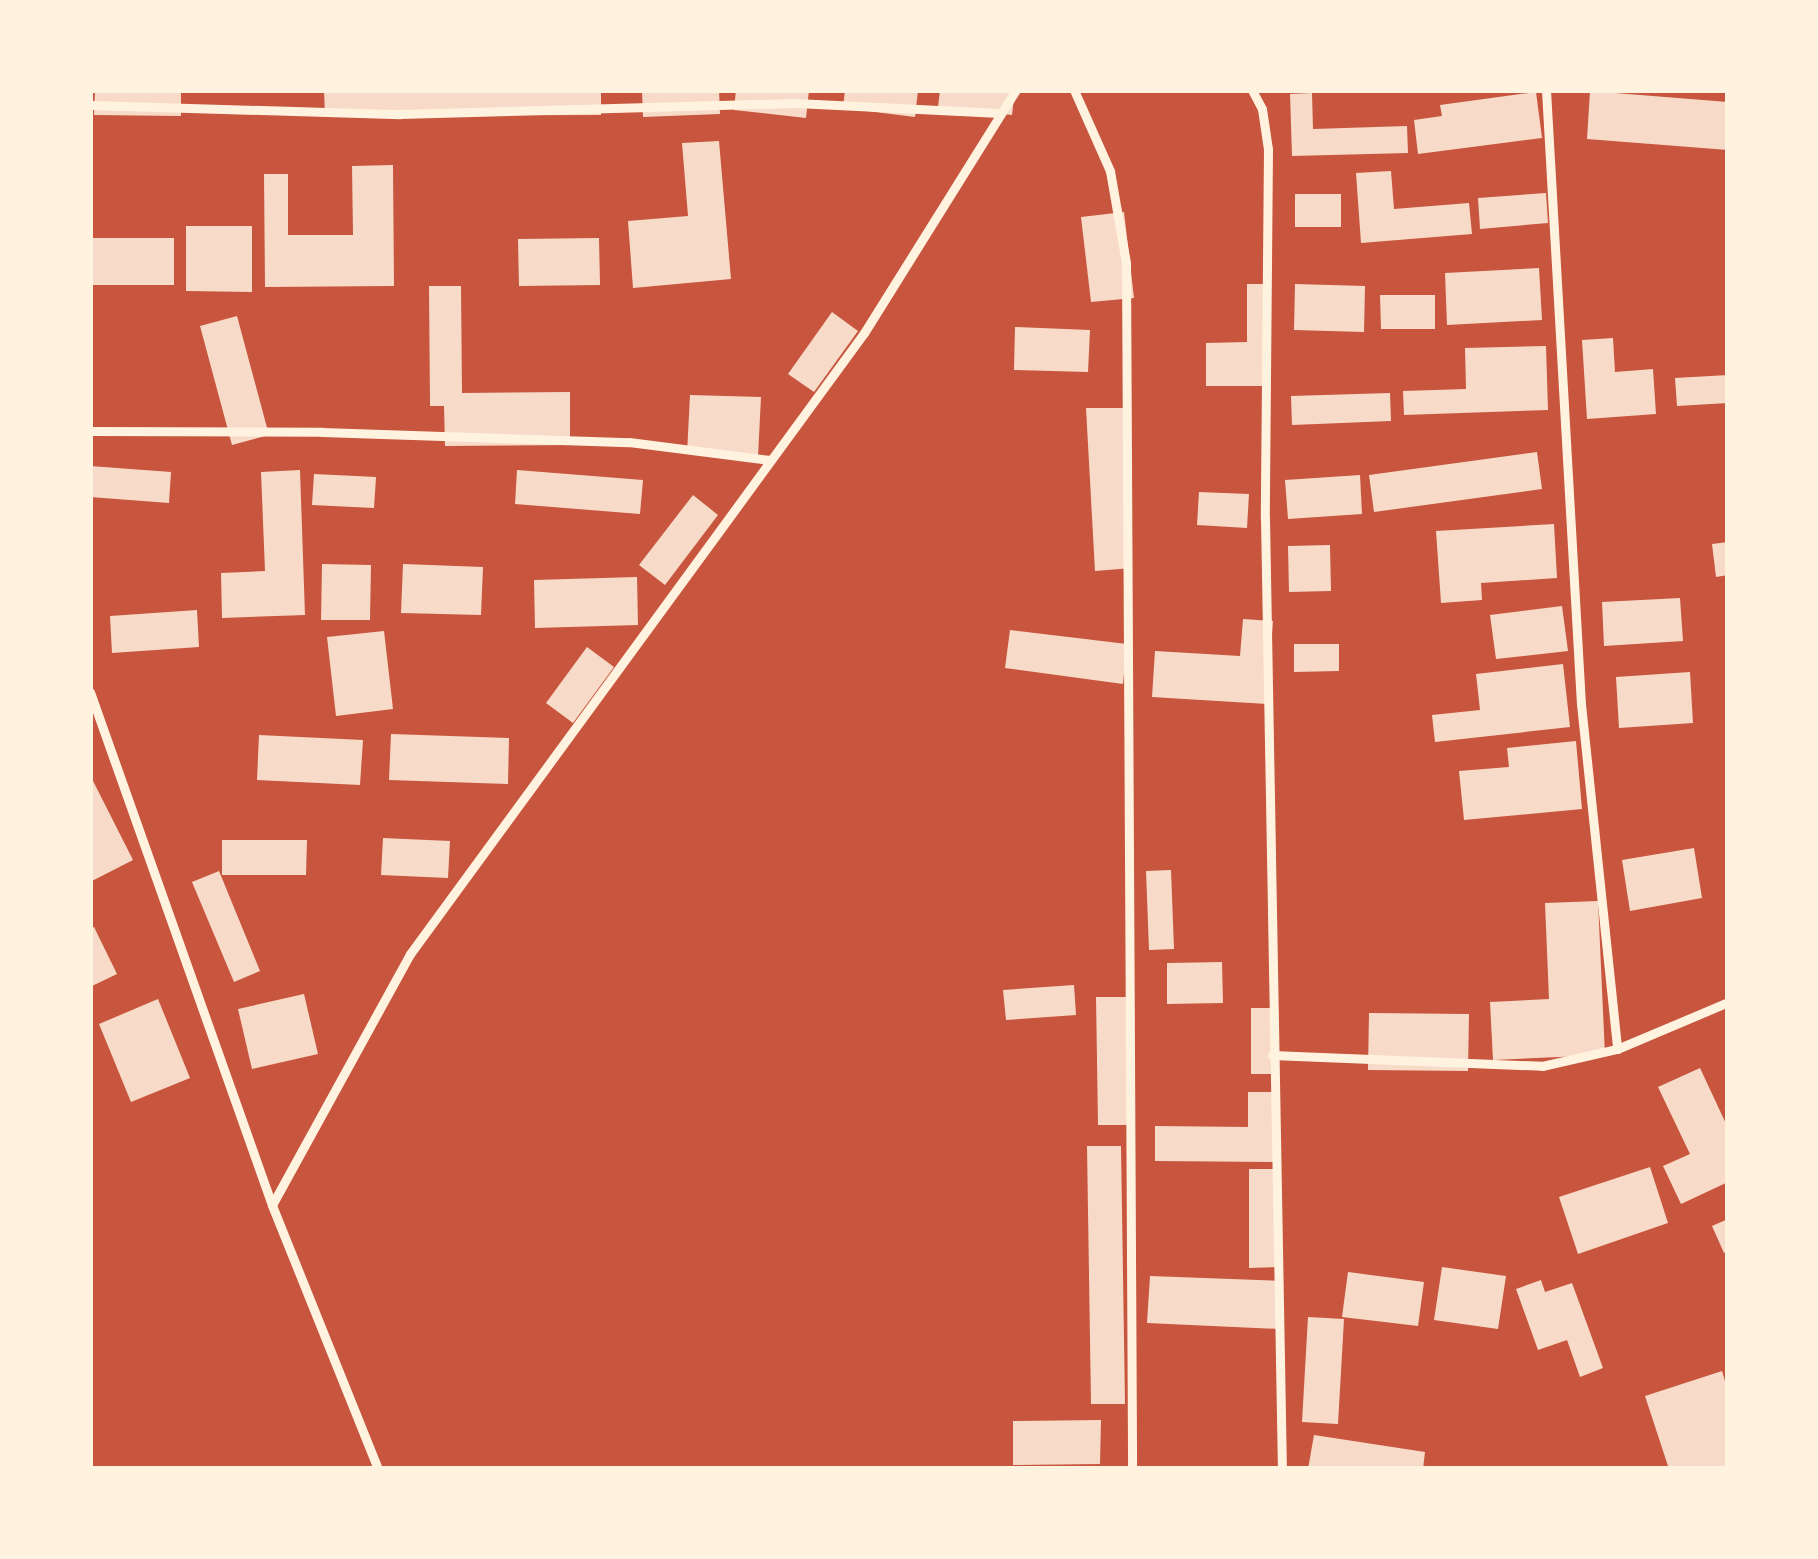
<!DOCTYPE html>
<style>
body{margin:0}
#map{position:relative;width:1818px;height:1559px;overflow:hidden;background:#c8553d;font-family:"Sofia Sans Condensed",sans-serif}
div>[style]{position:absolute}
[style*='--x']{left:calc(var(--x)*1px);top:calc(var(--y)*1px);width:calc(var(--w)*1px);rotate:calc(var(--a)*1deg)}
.building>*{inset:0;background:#f7dbc8}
.service>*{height:9px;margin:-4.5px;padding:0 4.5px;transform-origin:4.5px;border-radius:4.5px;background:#fff3e0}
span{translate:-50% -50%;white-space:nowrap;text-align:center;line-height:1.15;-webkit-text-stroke:10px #fff3e0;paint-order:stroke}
.frame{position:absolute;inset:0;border:93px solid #fff3e0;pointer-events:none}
</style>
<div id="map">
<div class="building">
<i style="clip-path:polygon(95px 90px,181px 90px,181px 116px,94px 115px)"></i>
<i style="clip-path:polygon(324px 90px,601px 90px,601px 115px,325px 116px)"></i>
<i style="clip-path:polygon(642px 90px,719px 90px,720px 114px,643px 117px)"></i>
<i style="clip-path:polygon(736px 90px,809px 90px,806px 118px,734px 110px)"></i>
<i style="clip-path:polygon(845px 90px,918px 90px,915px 117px,843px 108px)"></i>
<i style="clip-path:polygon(940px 90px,1015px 90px,1012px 115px,938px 107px)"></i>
<i style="clip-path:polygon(1590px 91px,1728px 102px,1728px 150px,1587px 139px)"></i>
<i style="clip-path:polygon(1536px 92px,1542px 138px,1418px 154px,1414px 120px,1442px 116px,1440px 105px)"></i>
<i style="clip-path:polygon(1312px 93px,1313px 129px,1407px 126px,1408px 153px,1292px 156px,1290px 94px)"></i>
<i style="clip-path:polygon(719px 141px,731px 279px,633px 288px,628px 221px,688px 216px,682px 143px)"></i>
<i style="clip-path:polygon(393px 165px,394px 286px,265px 287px,264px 174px,288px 174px,288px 235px,353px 235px,352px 166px)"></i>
<i style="clip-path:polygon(1391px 171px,1394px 209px,1469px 203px,1472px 234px,1361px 243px,1356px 173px)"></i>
<i style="clip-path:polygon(1546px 193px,1548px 223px,1480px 229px,1478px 198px)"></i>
<i style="clip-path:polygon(1295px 194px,1341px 194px,1341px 227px,1295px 227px)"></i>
<i style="clip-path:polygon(1124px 212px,1134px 298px,1091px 302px,1081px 217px)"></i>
<i style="clip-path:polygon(186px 226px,252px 226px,252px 292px,186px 291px)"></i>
<i style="clip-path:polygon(90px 238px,174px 238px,174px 285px,90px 285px)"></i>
<i style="clip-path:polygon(599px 238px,600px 285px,519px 286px,518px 239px)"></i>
<i style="clip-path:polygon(1539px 268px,1542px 320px,1447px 325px,1445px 273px)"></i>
<i style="clip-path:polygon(1247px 284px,1271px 284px,1270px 386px,1206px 386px,1206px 343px,1247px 342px)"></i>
<i style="clip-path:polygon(1295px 284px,1365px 286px,1364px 332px,1294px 330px)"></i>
<i style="clip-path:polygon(429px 286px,461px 286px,462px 393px,570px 392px,570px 445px,445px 446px,444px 406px,430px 406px)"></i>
<i style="clip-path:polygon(1380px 295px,1435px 295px,1435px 329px,1381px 329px)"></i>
<i style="clip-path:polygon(832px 312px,858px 331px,814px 392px,788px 374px)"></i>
<i style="clip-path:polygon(237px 316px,269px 435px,232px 445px,200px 326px)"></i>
<i style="clip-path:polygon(1015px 327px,1090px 330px,1088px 372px,1014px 370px)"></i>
<i style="clip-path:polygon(1613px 338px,1615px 372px,1653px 369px,1656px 414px,1587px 419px,1582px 340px)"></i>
<i style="clip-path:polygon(1546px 346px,1548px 410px,1404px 415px,1403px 391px,1466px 389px,1465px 348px)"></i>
<i style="clip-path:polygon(1728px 375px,1728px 403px,1677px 406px,1675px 378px)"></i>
<i style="clip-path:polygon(1390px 393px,1391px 421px,1292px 425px,1291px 396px)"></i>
<i style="clip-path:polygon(690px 395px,761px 397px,758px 457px,687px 454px)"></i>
<i style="clip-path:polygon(1086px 408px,1126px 408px,1132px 568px,1095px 571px)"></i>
<i style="clip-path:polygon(1537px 452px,1542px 489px,1374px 512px,1369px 475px)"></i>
<i style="clip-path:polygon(90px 466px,171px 472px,169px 503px,90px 497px)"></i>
<i style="clip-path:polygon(300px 470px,305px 615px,222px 618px,221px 573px,265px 571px,261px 472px)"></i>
<i style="clip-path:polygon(517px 470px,643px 480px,640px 514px,515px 504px)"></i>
<i style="clip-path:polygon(314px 474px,376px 477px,374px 508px,312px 505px)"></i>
<i style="clip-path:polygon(1360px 475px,1362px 514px,1288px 519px,1285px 480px)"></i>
<i style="clip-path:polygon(1199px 492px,1249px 494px,1247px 528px,1197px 525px)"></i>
<i style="clip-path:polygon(693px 495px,718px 515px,665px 585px,639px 565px)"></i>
<i style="clip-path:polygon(1554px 524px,1557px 578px,1481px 583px,1482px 600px,1441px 603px,1436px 531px)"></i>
<i style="clip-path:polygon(1728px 542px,1728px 575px,1716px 577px,1712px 544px)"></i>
<i style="clip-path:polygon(1330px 545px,1331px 591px,1289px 592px,1288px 546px)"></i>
<i style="clip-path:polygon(322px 564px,371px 565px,370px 620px,321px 620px)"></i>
<i style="clip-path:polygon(403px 564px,483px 567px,481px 615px,401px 613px)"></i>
<i style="clip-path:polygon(637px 577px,638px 625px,535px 628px,534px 580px)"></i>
<i style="clip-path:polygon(1680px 598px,1683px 641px,1604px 646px,1602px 602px)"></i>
<i style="clip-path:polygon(1562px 606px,1568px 651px,1496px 659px,1490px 615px)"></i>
<i style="clip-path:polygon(197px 610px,199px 647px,112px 653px,110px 616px)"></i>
<i style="clip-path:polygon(1243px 619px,1273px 621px,1267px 704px,1152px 697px,1155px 651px,1240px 656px)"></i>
<i style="clip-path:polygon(1010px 630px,1127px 644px,1123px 684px,1005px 668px)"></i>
<i style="clip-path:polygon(384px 631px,393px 709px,336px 716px,327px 637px)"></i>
<i style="clip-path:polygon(1294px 644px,1339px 644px,1339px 671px,1294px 672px)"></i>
<i style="clip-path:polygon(587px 647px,614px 667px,573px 723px,546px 703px)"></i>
<i style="clip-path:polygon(1563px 664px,1570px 727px,1435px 742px,1432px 715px,1480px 710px,1476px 674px)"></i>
<i style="clip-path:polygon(1690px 672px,1693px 723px,1619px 728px,1616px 677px)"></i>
<i style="clip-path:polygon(391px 734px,509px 738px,508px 784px,389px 780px)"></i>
<i style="clip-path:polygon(259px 735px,363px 740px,360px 785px,257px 780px)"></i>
<i style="clip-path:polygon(1576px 741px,1582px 809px,1464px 820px,1459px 771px,1509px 767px,1507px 748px)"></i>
<i style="clip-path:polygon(90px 775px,133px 860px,90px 882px)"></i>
<i style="clip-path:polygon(383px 838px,450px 841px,448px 878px,381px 875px)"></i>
<i style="clip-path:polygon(222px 840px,307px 840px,306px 875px,222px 875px)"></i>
<i style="clip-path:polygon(1694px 848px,1702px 898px,1630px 911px,1622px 860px)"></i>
<i style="clip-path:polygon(1171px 870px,1174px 949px,1149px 950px,1146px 871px)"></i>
<i style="clip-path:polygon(219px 871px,260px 971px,234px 982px,192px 882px)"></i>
<i style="clip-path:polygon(1598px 901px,1605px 1055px,1493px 1060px,1490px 1002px,1549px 999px,1545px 903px)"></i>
<i style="clip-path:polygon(94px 927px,117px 974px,90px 987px,90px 929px)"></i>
<i style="clip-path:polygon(1222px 962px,1223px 1003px,1167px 1004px,1167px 963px)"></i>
<i style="clip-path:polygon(1074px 985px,1076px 1015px,1006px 1020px,1003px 990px)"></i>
<i style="clip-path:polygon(304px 994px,318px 1054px,252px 1069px,238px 1009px)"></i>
<i style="clip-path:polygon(1096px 997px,1126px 997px,1128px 1125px,1098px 1125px)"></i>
<i style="clip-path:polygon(158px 999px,190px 1078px,131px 1102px,99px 1024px)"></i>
<i style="clip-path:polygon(1251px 1008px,1278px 1008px,1279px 1074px,1251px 1074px)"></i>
<i style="clip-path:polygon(1369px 1013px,1469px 1014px,1468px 1071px,1368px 1070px)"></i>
<i style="clip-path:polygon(1700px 1068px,1728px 1128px,1728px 1182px,1681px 1204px,1663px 1166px,1690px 1154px,1658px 1087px)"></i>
<i style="clip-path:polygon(1248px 1092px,1279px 1092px,1278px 1162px,1155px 1161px,1155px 1126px,1248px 1127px)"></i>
<i style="clip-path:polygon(1087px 1146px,1121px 1146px,1125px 1404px,1091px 1404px)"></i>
<i style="clip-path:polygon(1650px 1167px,1668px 1223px,1578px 1254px,1559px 1197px)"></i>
<i style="clip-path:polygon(1249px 1169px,1277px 1169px,1277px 1267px,1249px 1268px)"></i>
<i style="clip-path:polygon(1728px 1219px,1728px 1251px,1724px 1253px,1712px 1226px)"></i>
<i style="clip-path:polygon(1442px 1267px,1506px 1276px,1498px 1329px,1434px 1320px)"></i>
<i style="clip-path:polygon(1348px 1272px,1424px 1282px,1418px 1326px,1342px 1317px)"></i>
<i style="clip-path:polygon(1150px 1276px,1283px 1281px,1280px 1329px,1147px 1323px)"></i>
<i style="clip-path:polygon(1541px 1280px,1545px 1292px,1572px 1283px,1603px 1368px,1580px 1377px,1567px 1340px,1538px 1350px,1516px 1289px)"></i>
<i style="clip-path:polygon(1308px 1317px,1344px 1319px,1338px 1424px,1302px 1422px)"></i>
<i style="clip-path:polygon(1722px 1371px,1728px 1391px,1728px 1469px,1669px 1469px,1645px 1396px)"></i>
<i style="clip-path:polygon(1101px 1420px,1100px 1464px,1013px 1465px,1013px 1421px)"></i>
<i style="clip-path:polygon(1314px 1435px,1425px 1452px,1423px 1469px,1308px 1469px)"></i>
</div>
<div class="service">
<i style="--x:1074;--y:90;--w:89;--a:66"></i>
<i style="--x:1110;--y:171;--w:93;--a:80.1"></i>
<i style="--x:1126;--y:263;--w:1206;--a:89.71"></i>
<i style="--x:1252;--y:90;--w:21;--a:62"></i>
<i style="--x:1262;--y:109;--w:40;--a:81.5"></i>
<i style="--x:1268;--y:149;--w:369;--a:90.5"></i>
<i style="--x:1265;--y:518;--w:951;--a:88.98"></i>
<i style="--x:1546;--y:90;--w:615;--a:86.74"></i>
<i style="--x:1581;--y:704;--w:347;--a:84"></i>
<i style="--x:1617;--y:1049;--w:121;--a:-22.9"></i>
<i style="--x:90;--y:105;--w:310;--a:1.7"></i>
<i style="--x:400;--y:114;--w:396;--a:-1.6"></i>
<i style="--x:796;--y:103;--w:204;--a:2.8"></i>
<i style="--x:90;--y:431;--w:232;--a:0.2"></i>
<i style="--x:322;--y:432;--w:307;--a:1.9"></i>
<i style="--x:629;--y:442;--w:142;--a:7.3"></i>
<i style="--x:90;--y:692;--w:544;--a:70.47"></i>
<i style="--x:1272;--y:1055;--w:270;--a:2.3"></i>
<i style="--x:1542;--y:1066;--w:77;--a:-12.8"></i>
<i style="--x:378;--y:1469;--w:284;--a:-111.9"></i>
<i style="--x:272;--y:1205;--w:286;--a:-61.2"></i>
<i style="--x:410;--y:954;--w:769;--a:-53.83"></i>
<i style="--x:864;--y:333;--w:287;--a:-58"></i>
</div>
<div class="frame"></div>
</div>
